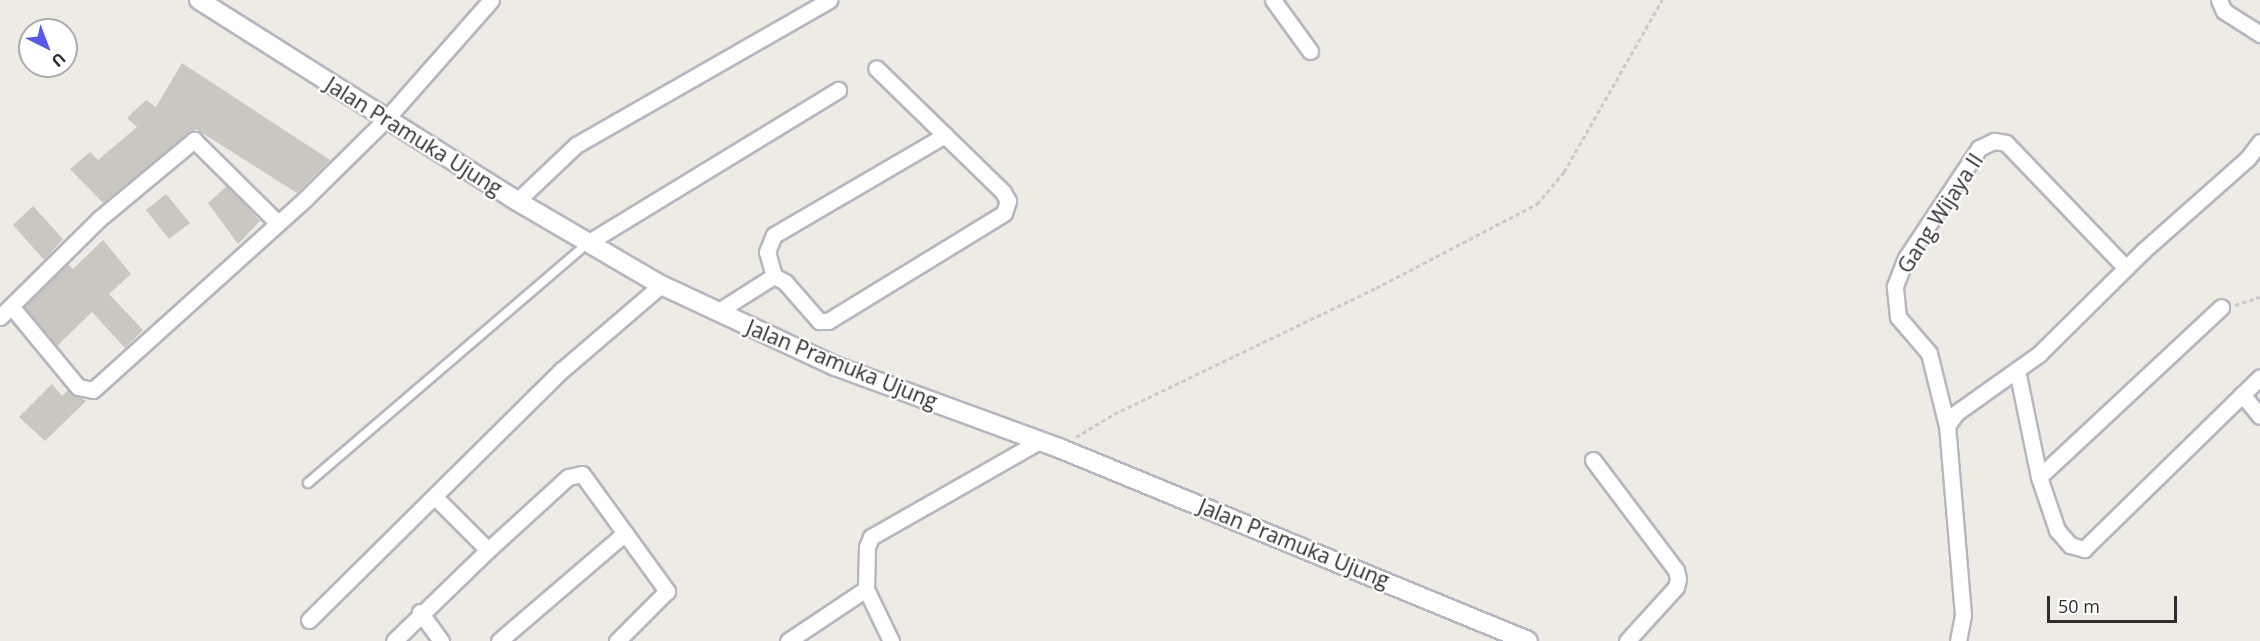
<!DOCTYPE html>
<style>
body{margin:0}
#map{position:relative;width:2260px;height:641px;overflow:hidden;background:#edebe3;font-family:"Open Sans",sans-serif}
div>[style]{position:absolute}
[style*='--x']{left:calc(var(--x)*1px);top:calc(var(--y)*1px);width:calc(var(--w)*1px);rotate:calc(var(--a)*1deg)}
.building>*{inset:0;background:#cac7c1}
.path>*{height:3px;margin-top:-1.5px;transform-origin:0;background:repeating-linear-gradient(90deg,#c9c9c9 0 4.5px,transparent 0 7.5px)}
.roads{filter:drop-shadow(2px 0 #b6b6c0) drop-shadow(-2px 0 #b6b6c0) drop-shadow(0 2px #b6b6c0) drop-shadow(0 -2px #b6b6c0)}
.service>*{height:8px;margin:-4px;padding:0 4px;transform-origin:4px;border-radius:4px;background:#fff}
.minor>*{height:15px;margin:-7.5px;padding:0 7.5px;transform-origin:7.5px;border-radius:7.5px;background:#fff}
.tertiary>*{height:18px;margin:-9px;padding:0 9px;transform-origin:9px;border-radius:9px;background:#fff}
span{translate:-50% -50%;white-space:nowrap;text-align:center;line-height:1.15;-webkit-text-stroke:4.5px #fff;paint-order:stroke}
.street-label{font-size:21px;color:#2e2e2e}
.north{position:absolute;left:18px;top:18px;width:60px;height:60px;box-sizing:border-box;background:#fff;border:2px solid #ababab;border-radius:50%;rotate:138deg;font-size:16px;font-weight:700;line-height:24px;text-align:center;color:#2e2e2e}
.north::after{content:'';display:block;margin:auto;width:21px;height:27px;background:#575ae6;clip-path:polygon(50% 0,100% 100%,50% 72%,0 100%)}
.scale{position:absolute;left:2047px;top:596px;width:130px;height:27px;box-sizing:border-box;border:3px solid #2e2e2e;border-top:0;padding-left:8px;font-size:18px;line-height:21px;white-space:nowrap;color:#2e2e2e;-webkit-text-stroke:4px #fff;paint-order:stroke}
</style>
<div id="map">
<div class="building">
<i style="clip-path:polygon(182px 63px,330px 160px,297px 193px,196px 129px,103px 203px,70px 169px,90px 152px,98px 160px,137px 127px,127px 118px,146px 100px,156px 107px)"></i>
<i style="clip-path:polygon(227px 186px,260px 221px,238px 244px,208px 203px)"></i>
<i style="clip-path:polygon(166px 194px,190px 223px,169px 239px,146px 210px)"></i>
<i style="clip-path:polygon(33px 206px,63px 239px,44px 260px,13px 225px)"></i>
<i style="clip-path:polygon(103px 240px,131px 274px,109px 294px,143px 330px,125px 348px,92px 312px,57px 346px,24px 307px,68px 264px,73px 269px)"></i>
<i style="clip-path:polygon(52px 384px,62px 396px,68px 390px,86px 401px,45px 441px,19px 417px)"></i>
</div>
<div class="path">
<i style="--x:2235;--y:305;--w:26;--a:-18"></i>
<i style="--x:1076;--y:437;--w:44;--a:-31.2"></i>
<i style="--x:1114;--y:414;--w:291;--a:-25.7"></i>
<i style="--x:1376;--y:288;--w:182;--a:-27.6"></i>
<i style="--x:1537;--y:204;--w:42;--a:-49.8"></i>
<i style="--x:1564;--y:172;--w:198;--a:-60.3"></i>
</div>
<div class="roads">
<div class="service">
<i style="--x:308;--y:483;--w:369;--a:-40.6"></i>
</div>
<div class="minor">
<i style="--x:1273;--y:0;--w:63;--a:54"></i>
<i style="--x:2219;--y:0;--w:12;--a:66"></i>
<i style="--x:2224;--y:11;--w:43;--a:32.6"></i>
<i style="--x:517;--y:201;--w:81;--a:-43.5"></i>
<i style="--x:576;--y:145;--w:292;--a:-29.8"></i>
<i style="--x:589;--y:242;--w:292;--a:-31.4"></i>
<i style="--x:774;--y:276;--w:25;--a:-106"></i>
<i style="--x:767;--y:252;--w:18;--a:-68"></i>
<i style="--x:774;--y:235;--w:198;--a:-30.3"></i>
<i style="--x:11;--y:306;--w:105;--a:50.4"></i>
<i style="--x:78;--y:387;--w:15;--a:11"></i>
<i style="--x:93;--y:390;--w:287;--a:-42"></i>
<i style="--x:306;--y:198;--w:114;--a:-44.6"></i>
<i style="--x:387;--y:118;--w:157;--a:-48.6"></i>
<i style="--x:717;--y:312;--w:67;--a:-32.3"></i>
<i style="--x:774;--y:276;--w:13;--a:29"></i>
<i style="--x:785;--y:282;--w:52;--a:48.9"></i>
<i style="--x:819;--y:321;--w:9;--a:0"></i>
<i style="--x:828;--y:321;--w:206;--a:-31.5"></i>
<i style="--x:1004;--y:213;--w:13;--a:-72"></i>
<i style="--x:1008;--y:201;--w:10;--a:-119"></i>
<i style="--x:1003;--y:192;--w:177;--a:-135.7"></i>
<i style="--x:0;--y:317;--w:139;--a:-44.7"></i>
<i style="--x:99;--y:219;--w:124;--a:-39.7"></i>
<i style="--x:194;--y:140;--w:117;--a:44.7"></i>
<i style="--x:2017;--y:370;--w:109;--a:78.4"></i>
<i style="--x:2039;--y:477;--w:249;--a:-43"></i>
<i style="--x:2242;--y:394;--w:28;--a:51"></i>
<i style="--x:1947;--y:426;--w:75;--a:-103.9"></i>
<i style="--x:1929;--y:353;--w:48;--a:-130.7"></i>
<i style="--x:1898;--y:317;--w:31;--a:-96"></i>
<i style="--x:1895;--y:286;--w:30;--a:-69"></i>
<i style="--x:1906;--y:258;--w:132;--a:-56.4"></i>
<i style="--x:1979;--y:148;--w:17;--a:-25"></i>
<i style="--x:1994;--y:141;--w:12;--a:9"></i>
<i style="--x:2006;--y:143;--w:173;--a:46.2"></i>
<i style="--x:1593;--y:460;--w:138;--a:53"></i>
<i style="--x:1676;--y:570;--w:9;--a:77"></i>
<i style="--x:1678;--y:579;--w:8;--a:104"></i>
<i style="--x:1676;--y:587;--w:73;--a:132.2"></i>
<i style="--x:2039;--y:477;--w:56;--a:71.2"></i>
<i style="--x:2057;--y:530;--w:20;--a:49"></i>
<i style="--x:2070;--y:545;--w:15;--a:16"></i>
<i style="--x:2084;--y:549;--w:246;--a:-44.3"></i>
<i style="--x:488;--y:550;--w:108;--a:-42.4"></i>
<i style="--x:568;--y:477;--w:14;--a:-12"></i>
<i style="--x:582;--y:474;--w:145;--a:54"></i>
<i style="--x:667;--y:591;--w:71;--a:135"></i>
<i style="--x:866;--y:589;--w:58;--a:64.3"></i>
<i style="--x:420;--y:612;--w:36;--a:54"></i>
<i style="--x:309;--y:620;--w:356;--a:-44.7"></i>
<i style="--x:562;--y:370;--w:130;--a:-40.6"></i>
<i style="--x:394;--y:641;--w:131;--a:-44.1"></i>
<i style="--x:488;--y:550;--w:76;--a:-135"></i>
<i style="--x:499;--y:641;--w:166;--a:-40.6"></i>
<i style="--x:788;--y:641;--w:94;--a:-33.7"></i>
<i style="--x:866;--y:589;--w:42;--a:-88.6"></i>
<i style="--x:867;--y:547;--w:11;--a:-68"></i>
<i style="--x:871;--y:537;--w:193;--a:-29.7"></i>
<i style="--x:1958;--y:641;--w:26;--a:-79"></i>
<i style="--x:1963;--y:615;--w:190;--a:-94.8"></i>
<i style="--x:1947;--y:426;--w:16;--a:-55"></i>
<i style="--x:1956;--y:413;--w:102;--a:-35.4"></i>
<i style="--x:2039;--y:354;--w:146;--a:-44.7"></i>
<i style="--x:2143;--y:251;--w:140;--a:-41.5"></i>
<i style="--x:2248;--y:158;--w:20;--a:-53"></i>
</div>
<div class="tertiary">
<i style="--x:199;--y:0;--w:376;--a:32.3"></i>
<i style="--x:517;--y:201;--w:167;--a:30.3"></i>
<i style="--x:661;--y:285;--w:192;--a:25"></i>
<i style="--x:835;--y:366;--w:239;--a:20.1"></i>
<i style="--x:1059;--y:448;--w:507;--a:22.37"></i>
</div>
</div>
<div class="street-label">
<span style="left:414px;top:136px;rotate:32deg">Jalan Pramuka Ujung</span>
<span style="left:1940px;top:213px;rotate:-57deg">Gang Wijaya II</span>
<span style="left:842px;top:364px;rotate:22deg">Jalan Pramuka Ujung</span>
<span style="left:1294px;top:543px;rotate:22deg">Jalan Pramuka Ujung</span>
</div>
<div class="north">U</div>
<div class="scale">50 m</div>
</div>
